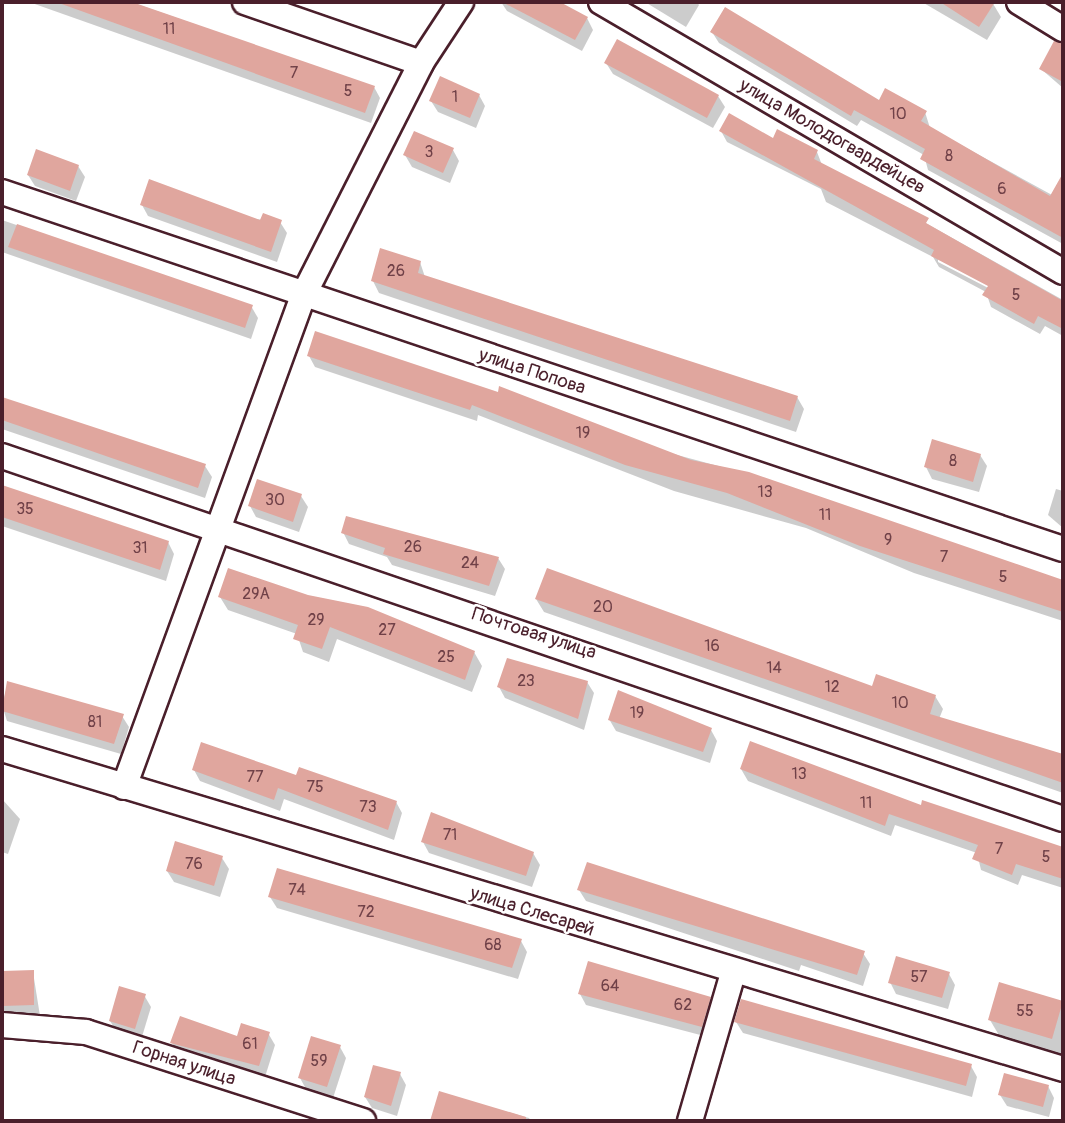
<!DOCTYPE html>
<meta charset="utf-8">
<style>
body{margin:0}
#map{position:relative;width:1065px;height:1123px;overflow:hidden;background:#fff;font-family:Pangolin,sans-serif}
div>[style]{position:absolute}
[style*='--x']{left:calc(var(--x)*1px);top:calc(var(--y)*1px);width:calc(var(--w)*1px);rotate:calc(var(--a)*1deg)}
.shadow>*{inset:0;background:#0003}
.building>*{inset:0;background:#e0a69e}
.roads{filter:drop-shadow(2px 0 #4a1f2b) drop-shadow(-2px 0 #4a1f2b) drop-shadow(0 2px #4a1f2b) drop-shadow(0 -2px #4a1f2b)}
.minor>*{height:24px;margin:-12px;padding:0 12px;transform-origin:12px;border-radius:12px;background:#fff}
span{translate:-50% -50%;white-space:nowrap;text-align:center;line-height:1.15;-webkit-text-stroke:5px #fff;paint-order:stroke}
.number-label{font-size:16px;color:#704148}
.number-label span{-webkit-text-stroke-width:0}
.street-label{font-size:19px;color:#4a1f2b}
.frame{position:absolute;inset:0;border:4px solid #4a1f2b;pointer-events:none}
</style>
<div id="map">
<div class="shadow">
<i style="clip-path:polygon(29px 2px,131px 2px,374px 87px,380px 98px,371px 123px)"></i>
<i style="clip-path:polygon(501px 2px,555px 2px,587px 18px,593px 30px,582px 51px,507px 11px)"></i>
<i style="clip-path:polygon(645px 2px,697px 2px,699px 5px,686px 27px)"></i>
<i style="clip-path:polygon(922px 2px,992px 2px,1001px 17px,987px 40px)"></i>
<i style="clip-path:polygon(712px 32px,880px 102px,925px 112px,930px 128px,1063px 201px,1063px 244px,928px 170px,924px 155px,861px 120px,857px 126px,719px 43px)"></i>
<i style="clip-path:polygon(1055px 43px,1063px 48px,1063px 88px,1041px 69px)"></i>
<i style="clip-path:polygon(606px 63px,718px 96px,725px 107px,713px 128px,613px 74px)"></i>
<i style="clip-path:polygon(479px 95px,485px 106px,476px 128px,438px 112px,431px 101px)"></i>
<i style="clip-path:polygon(evenodd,721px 131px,817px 152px,822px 165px,1063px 300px,1063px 336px,1045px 326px,1040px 334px,991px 307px,986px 292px,939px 267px,933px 257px,826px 202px,821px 189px,727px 142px,721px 131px,938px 258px,996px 288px,994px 291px,938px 262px,938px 258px)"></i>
<i style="clip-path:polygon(453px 150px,459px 161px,450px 183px,412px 167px,405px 155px)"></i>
<i style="clip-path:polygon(78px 166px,85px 177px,76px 201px,35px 186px,28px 175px)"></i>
<i style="clip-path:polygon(142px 205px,280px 222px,287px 233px,277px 262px,148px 216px)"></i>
<i style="clip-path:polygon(2px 220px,251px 306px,258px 318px,251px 339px,2px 252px)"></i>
<i style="clip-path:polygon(420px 262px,425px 277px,797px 397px,804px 409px,796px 432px,379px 293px,373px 281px)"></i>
<i style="clip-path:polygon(309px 356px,748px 474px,1063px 581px,1063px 621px,914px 573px,806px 528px,674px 491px,478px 415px,477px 421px,315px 367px)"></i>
<i style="clip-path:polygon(2px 399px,205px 466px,212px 477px,205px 498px,2px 429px)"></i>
<i style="clip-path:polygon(980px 455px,987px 466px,979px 492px,932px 479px,926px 467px)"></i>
<i style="clip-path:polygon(2px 487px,168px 542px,174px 554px,166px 581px,2px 526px)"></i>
<i style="clip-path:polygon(1056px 489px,1063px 491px,1063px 528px,1048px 515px)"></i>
<i style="clip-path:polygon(301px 496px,308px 507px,299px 532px,256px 517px,250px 506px)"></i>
<i style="clip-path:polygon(343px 532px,498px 558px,505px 569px,495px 596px,392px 565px,387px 557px,349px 544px)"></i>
<i style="clip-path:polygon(220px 597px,308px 597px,367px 609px,474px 652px,482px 666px,472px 692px,337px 639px,329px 662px,303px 652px,297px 634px,228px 610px)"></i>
<i style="clip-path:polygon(536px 599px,873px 689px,935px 696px,943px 709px,939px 719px,1063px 759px,1063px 793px,544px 612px)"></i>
<i style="clip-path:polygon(587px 682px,594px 693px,584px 730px,505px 698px,499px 687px)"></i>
<i style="clip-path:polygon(8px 683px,122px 716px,129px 727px,121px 754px,7px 721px,2px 705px)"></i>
<i style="clip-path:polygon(609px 719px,711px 730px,717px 741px,710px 763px,616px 731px)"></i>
<i style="clip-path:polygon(741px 769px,922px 808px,923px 803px,1063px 848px,1063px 888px,1022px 875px,1018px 885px,981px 870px,977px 853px,895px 825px,891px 836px,748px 781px)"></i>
<i style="clip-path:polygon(194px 770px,297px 778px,396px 802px,402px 813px,394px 840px,284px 799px,280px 811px,200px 781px)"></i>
<i style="clip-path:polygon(2px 799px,20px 819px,8px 854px,2px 852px)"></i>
<i style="clip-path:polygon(423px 842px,533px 853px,540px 865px,532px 887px,429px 853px)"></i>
<i style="clip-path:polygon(222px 858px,229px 869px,220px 897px,174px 882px,167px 871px)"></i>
<i style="clip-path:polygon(579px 890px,863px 953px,870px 964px,863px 986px,801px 965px,799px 971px,586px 901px)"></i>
<i style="clip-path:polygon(270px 897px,521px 941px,527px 952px,518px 979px,277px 908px)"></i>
<i style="clip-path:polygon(33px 972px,40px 1016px,2px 1017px,2px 973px)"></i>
<i style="clip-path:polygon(949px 974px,955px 985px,948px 1009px,896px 994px,890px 982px)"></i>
<i style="clip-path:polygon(580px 994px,709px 998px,716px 1010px,708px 1037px,586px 1005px)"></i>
<i style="clip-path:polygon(144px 995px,151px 1007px,141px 1040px,117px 1032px,110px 1021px)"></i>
<i style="clip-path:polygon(1062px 1002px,1061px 1056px,1000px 1037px,990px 1020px)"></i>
<i style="clip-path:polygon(736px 1022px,971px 1066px,977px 1077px,972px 1097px,743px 1033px)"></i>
<i style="clip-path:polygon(268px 1033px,275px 1045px,265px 1077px,179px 1054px,172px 1043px)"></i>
<i style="clip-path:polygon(340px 1047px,346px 1058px,333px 1098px,306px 1089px,300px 1078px)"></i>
<i style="clip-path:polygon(400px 1074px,406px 1085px,397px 1116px,372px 1108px,365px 1097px)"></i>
<i style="clip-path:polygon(1048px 1086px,1054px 1098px,1049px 1117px,1007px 1106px,1000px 1095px)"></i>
<i style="clip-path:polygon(440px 1093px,529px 1118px,531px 1121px,432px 1121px)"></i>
</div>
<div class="building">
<i style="clip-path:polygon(56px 2px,132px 2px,375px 86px,365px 113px)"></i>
<i style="clip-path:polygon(502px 2px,560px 2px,588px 17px,575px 40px)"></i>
<i style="clip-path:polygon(940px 2px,995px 2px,979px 27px)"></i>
<i style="clip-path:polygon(725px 7px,879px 100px,885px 88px,927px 111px,921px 121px,1050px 196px,1063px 173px,1063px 238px,920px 159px,925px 149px,854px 110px,851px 116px,710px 32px)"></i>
<i style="clip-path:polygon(617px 39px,719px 95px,707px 118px,604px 63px)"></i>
<i style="clip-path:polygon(1054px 41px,1063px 44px,1063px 82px,1039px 69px)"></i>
<i style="clip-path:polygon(440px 76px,480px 94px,470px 118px,429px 101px)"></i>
<i style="clip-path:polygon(729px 113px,773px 138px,777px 129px,818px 150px,814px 159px,929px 218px,926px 223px,1063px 301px,1063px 329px,1038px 316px,1034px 324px,982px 295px,988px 286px,931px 256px,934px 250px,719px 131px)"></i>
<i style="clip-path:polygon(414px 131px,454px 148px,443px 173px,403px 155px)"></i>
<i style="clip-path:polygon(36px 149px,79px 165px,70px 191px,27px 175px)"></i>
<i style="clip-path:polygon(149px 179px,260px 220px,263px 213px,282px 220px,271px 252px,140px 205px)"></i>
<i style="clip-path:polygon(17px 224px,253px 305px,245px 328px,8px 247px)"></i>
<i style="clip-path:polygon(380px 248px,421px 261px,418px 273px,798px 396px,790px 421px,371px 281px)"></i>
<i style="clip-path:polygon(315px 331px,498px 392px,499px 386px,691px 460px,749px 472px,1063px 580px,1063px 612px,860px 546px,727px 493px,625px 465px,472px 405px,470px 410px,307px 356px)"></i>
<i style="clip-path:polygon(2px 397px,206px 464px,198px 488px,2px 420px)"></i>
<i style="clip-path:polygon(932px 439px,981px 454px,973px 482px,924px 467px)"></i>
<i style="clip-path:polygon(257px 479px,302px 494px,293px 522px,248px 506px)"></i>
<i style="clip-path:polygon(2px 485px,169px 541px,160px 570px,2px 517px)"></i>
<i style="clip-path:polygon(346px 516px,499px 557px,489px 586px,383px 554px,385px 548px,341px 533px)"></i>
<i style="clip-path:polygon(228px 568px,308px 595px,368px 607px,475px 651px,465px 680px,330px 627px,322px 649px,293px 639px,298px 625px,218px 597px)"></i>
<i style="clip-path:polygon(547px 568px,872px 686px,876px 674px,936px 695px,930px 714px,1063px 754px,1063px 783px,535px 599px)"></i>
<i style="clip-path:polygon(507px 658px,588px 681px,578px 719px,497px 687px)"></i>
<i style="clip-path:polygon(7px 681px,124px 714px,114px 744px,2px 711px)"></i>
<i style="clip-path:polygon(618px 690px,712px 728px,703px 752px,608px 720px)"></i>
<i style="clip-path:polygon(750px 741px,921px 805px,922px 800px,1063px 847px,1063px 879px,1016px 864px,1012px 875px,972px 859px,978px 845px,889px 814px,885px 826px,740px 769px)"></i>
<i style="clip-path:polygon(201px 742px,296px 775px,299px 767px,397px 801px,388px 830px,278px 788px,274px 800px,192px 770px)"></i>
<i style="clip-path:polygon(431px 812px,534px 852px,526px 876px,421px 842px)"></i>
<i style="clip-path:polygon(175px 841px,223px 856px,214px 886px,166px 871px)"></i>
<i style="clip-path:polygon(587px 862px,865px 951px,857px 975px,577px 890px)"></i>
<i style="clip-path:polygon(277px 868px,522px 939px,512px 968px,268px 897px)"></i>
<i style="clip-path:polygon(896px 956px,950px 972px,942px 998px,888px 983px)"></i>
<i style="clip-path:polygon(588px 961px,711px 997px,702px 1027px,578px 994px)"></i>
<i style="clip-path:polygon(34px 970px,34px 1005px,2px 1006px,2px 971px)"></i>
<i style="clip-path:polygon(999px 982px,1063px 1001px,1052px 1039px,988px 1020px)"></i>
<i style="clip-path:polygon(119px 986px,146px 994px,135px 1029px,109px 1021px)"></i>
<i style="clip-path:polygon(741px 999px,972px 1064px,966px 1086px,734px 1022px)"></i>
<i style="clip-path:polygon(180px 1016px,237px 1036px,241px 1023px,270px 1032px,259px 1066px,170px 1043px)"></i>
<i style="clip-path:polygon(311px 1036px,341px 1045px,327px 1087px,298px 1078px)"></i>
<i style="clip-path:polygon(373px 1065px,401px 1072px,391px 1106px,364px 1097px)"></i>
<i style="clip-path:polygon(1004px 1073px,1049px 1085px,1043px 1107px,998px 1095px)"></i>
<i style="clip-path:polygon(439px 1091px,526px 1117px,526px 1121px,430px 1121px)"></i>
</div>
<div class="roads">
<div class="minor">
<i style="--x:245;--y:2;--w:186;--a:19.1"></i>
<i style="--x:601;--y:2;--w:535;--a:30.3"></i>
<i style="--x:1019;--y:2;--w:52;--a:31.5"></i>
<i style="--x:2;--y:192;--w:1119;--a:18.6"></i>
<i style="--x:2;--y:456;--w:1121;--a:18.89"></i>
<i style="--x:2;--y:749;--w:1108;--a:16.78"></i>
<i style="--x:124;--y:787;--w:523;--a:-69.97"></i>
<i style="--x:303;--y:296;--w:261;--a:-63.1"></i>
<i style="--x:421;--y:63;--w:73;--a:-56.7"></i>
<i style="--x:2;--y:1025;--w:84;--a:4.8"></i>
<i style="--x:86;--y:1032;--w:291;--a:17.8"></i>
<i style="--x:690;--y:1121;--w:154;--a:-73.8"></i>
</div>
</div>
<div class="number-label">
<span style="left:169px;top:29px">11</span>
<span style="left:294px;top:73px">7</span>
<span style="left:348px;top:91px">5</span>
<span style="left:455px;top:97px">1</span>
<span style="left:898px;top:114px">10</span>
<span style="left:429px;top:152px">3</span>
<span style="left:949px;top:156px">8</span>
<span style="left:1002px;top:189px">6</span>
<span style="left:396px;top:271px">26</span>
<span style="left:1016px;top:295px">5</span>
<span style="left:583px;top:433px">19</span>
<span style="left:953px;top:461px">8</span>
<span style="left:765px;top:492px">13</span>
<span style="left:275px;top:500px">30</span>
<span style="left:25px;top:509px">35</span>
<span style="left:825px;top:515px">11</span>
<span style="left:888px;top:540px">9</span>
<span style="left:413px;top:547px">26</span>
<span style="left:140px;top:548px">31</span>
<span style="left:944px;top:557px">7</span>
<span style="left:470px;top:563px">24</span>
<span style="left:1003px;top:577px">5</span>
<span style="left:256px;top:594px">29А</span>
<span style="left:603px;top:607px">20</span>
<span style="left:316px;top:620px">29</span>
<span style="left:387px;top:630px">27</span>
<span style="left:712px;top:646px">16</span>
<span style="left:446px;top:657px">25</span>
<span style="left:774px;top:668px">14</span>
<span style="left:526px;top:681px">23</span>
<span style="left:832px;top:687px">12</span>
<span style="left:900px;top:703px">10</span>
<span style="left:637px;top:713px">19</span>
<span style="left:95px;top:722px">81</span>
<span style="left:799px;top:774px">13</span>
<span style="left:255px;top:777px">77</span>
<span style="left:315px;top:787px">75</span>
<span style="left:866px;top:803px">11</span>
<span style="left:368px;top:807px">73</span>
<span style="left:450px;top:835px">71</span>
<span style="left:999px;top:849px">7</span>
<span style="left:1046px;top:857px">5</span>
<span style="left:194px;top:864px">76</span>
<span style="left:297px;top:890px">74</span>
<span style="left:366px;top:912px">72</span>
<span style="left:493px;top:945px">68</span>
<span style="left:919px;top:977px">57</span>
<span style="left:610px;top:986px">64</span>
<span style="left:683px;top:1005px">62</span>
<span style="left:1025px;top:1011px">55</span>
<span style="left:250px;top:1044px">61</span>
<span style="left:319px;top:1061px">59</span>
</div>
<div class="street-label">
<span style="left:832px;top:137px;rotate:30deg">улица Молодогвардейцев</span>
<span style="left:532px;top:372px;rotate:18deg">улица Попова</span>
<span style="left:534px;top:634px;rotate:18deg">Почтовая улица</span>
<span style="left:532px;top:912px;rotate:17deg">улица Слесарей</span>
<span style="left:184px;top:1064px;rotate:18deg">Горная улица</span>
</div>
<div class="frame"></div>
</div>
